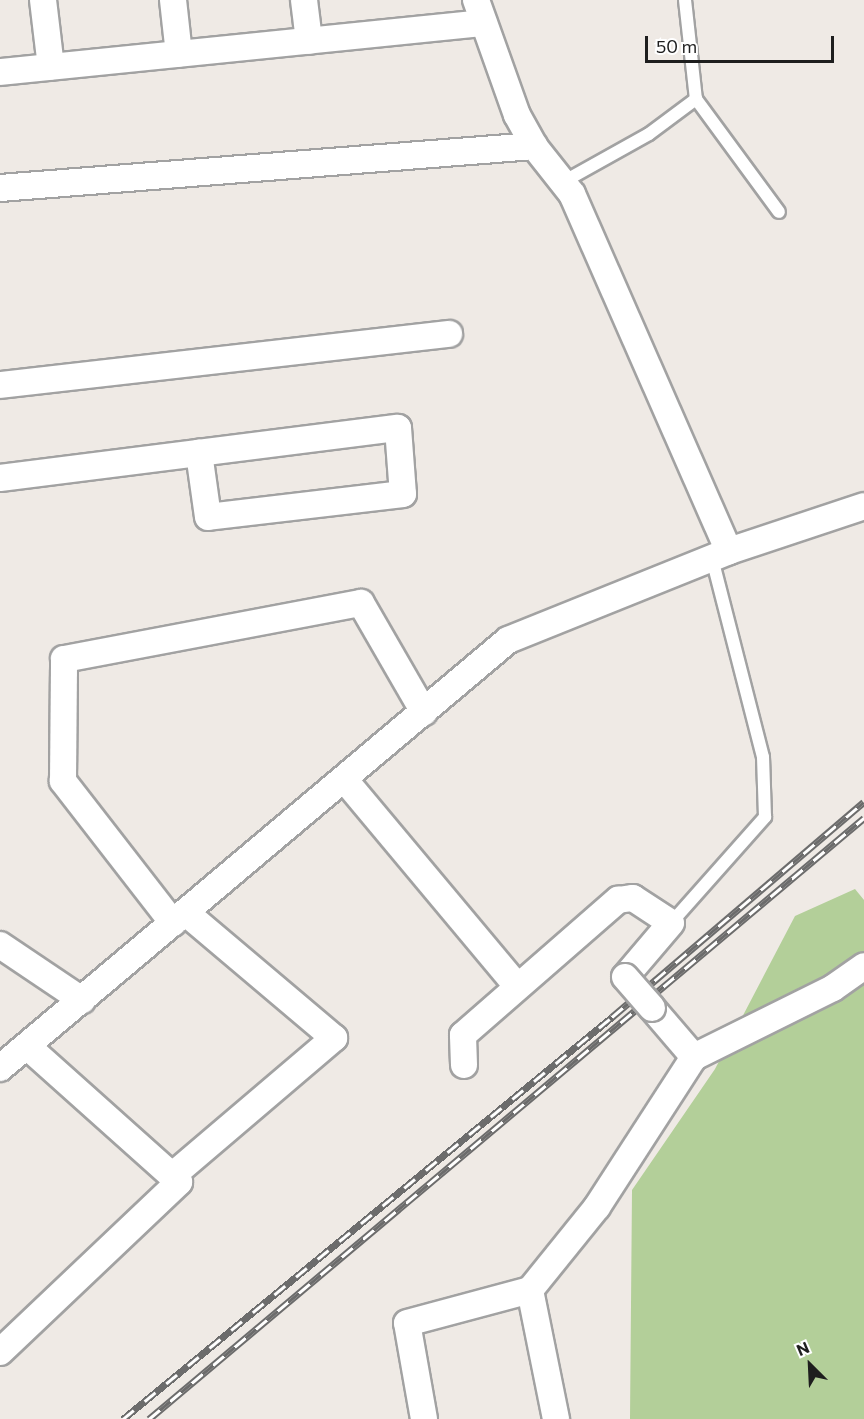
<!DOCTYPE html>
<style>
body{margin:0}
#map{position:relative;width:864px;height:1419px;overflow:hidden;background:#efeae5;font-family:Commissioner,sans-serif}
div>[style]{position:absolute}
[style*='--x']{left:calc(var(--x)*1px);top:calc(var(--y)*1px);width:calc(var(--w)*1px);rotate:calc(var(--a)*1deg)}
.forest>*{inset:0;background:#b3cf99}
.roads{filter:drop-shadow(2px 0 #a2a2a2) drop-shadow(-2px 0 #a2a2a2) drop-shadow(0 2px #a2a2a2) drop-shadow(0 -2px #a2a2a2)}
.lane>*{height:12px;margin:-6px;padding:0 6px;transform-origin:6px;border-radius:6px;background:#fff}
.street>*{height:26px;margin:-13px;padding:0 13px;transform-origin:13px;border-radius:13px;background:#fff}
.rail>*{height:7px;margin-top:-3.5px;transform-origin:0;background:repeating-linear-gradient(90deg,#fff 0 14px,#6c6c6c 0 28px);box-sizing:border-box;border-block:2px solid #6c6c6c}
.bridges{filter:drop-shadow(2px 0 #a2a2a2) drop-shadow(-2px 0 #a2a2a2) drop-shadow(0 2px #a2a2a2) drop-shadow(0 -2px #a2a2a2)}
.street-bridge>*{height:26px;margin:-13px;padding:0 13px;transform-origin:13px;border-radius:13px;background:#fff}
span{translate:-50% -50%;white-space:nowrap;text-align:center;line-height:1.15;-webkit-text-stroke:4.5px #fff;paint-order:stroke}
.north{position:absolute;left:780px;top:1335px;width:60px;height:60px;-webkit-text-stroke:4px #fff;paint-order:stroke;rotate:336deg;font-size:16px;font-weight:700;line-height:24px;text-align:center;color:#1e1e1e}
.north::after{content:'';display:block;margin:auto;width:21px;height:27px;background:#1e1e1e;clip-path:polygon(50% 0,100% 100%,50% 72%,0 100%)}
.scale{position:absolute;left:645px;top:36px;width:189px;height:27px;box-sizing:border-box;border:3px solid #1e1e1e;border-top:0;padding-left:8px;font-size:18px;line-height:21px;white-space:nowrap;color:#1e1e1e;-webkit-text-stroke:4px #fff;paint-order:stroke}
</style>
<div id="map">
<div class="forest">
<i style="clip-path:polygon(855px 889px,864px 900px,864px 1419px,630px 1419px,632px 1190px,715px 1069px,795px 916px)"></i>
</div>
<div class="roads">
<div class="lane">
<i style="--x:685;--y:0;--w:100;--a:83.7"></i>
<i style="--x:696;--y:99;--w:140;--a:53.7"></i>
<i style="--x:563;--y:182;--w:98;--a:-29.2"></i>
<i style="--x:649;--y:134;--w:59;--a:-36.7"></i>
<i style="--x:671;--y:923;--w:142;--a:-48.4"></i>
<i style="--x:765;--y:817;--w:60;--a:-91.9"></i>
<i style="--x:763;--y:757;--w:205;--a:-104.4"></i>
</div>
<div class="street">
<i style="--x:43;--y:0;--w:67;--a:83.2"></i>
<i style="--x:173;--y:0;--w:54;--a:83.7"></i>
<i style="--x:304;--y:0;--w:41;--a:83"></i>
<i style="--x:476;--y:0;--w:122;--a:70.4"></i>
<i style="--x:517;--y:115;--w:35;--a:61"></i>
<i style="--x:534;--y:146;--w:61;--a:51.6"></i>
<i style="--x:572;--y:194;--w:390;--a:66.3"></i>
<i style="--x:0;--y:72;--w:486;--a:-5.8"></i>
<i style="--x:0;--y:188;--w:536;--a:-4.5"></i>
<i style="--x:0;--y:385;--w:452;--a:-6.5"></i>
<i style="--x:0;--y:478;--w:401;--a:-7.2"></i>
<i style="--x:398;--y:428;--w:66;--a:85.7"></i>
<i style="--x:403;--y:494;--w:196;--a:173.3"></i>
<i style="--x:208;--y:517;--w:65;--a:-98"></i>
<i style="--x:344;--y:779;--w:268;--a:50.1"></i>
<i style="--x:173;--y:923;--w:180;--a:-127.8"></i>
<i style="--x:63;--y:781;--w:122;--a:-89.5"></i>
<i style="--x:64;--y:659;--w:302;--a:-10.7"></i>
<i style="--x:361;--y:603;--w:126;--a:60"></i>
<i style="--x:0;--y:945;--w:99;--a:33.9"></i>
<i style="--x:652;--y:1008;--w:65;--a:49.4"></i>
<i style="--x:464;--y:1065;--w:30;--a:-92"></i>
<i style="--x:463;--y:1035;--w:206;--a:-41.1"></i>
<i style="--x:618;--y:900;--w:15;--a:-8"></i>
<i style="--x:633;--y:898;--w:45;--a:33.3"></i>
<i style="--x:671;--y:923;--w:71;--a:130.4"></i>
<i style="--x:0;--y:1068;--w:664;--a:-40.11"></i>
<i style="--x:508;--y:640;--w:238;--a:-21.9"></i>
<i style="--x:729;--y:551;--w:142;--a:-18.4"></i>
<i style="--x:172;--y:1176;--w:213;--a:-40.4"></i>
<i style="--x:334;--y:1038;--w:194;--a:-139.8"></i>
<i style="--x:530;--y:1290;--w:132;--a:78.6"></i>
<i style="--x:0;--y:1352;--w:247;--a:-43.5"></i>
<i style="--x:179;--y:1182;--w:204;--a:-138.2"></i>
<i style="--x:424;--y:1419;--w:97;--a:-100"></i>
<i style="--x:407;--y:1323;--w:127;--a:-15"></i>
<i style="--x:530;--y:1290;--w:107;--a:-51.1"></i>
<i style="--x:597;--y:1207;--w:179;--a:-57.1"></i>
<i style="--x:694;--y:1057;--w:155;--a:-26.4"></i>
<i style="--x:833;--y:988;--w:38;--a:-35"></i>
</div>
</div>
<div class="rail">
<i style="--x:123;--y:1419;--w:633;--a:-39.42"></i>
<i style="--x:612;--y:1017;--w:331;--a:-40.5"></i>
<i style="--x:149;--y:1419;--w:934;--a:-40.05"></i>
</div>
<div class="bridges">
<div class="street-bridge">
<i style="--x:625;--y:977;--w:41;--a:48.9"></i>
</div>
</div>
<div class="north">N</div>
<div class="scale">50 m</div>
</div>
